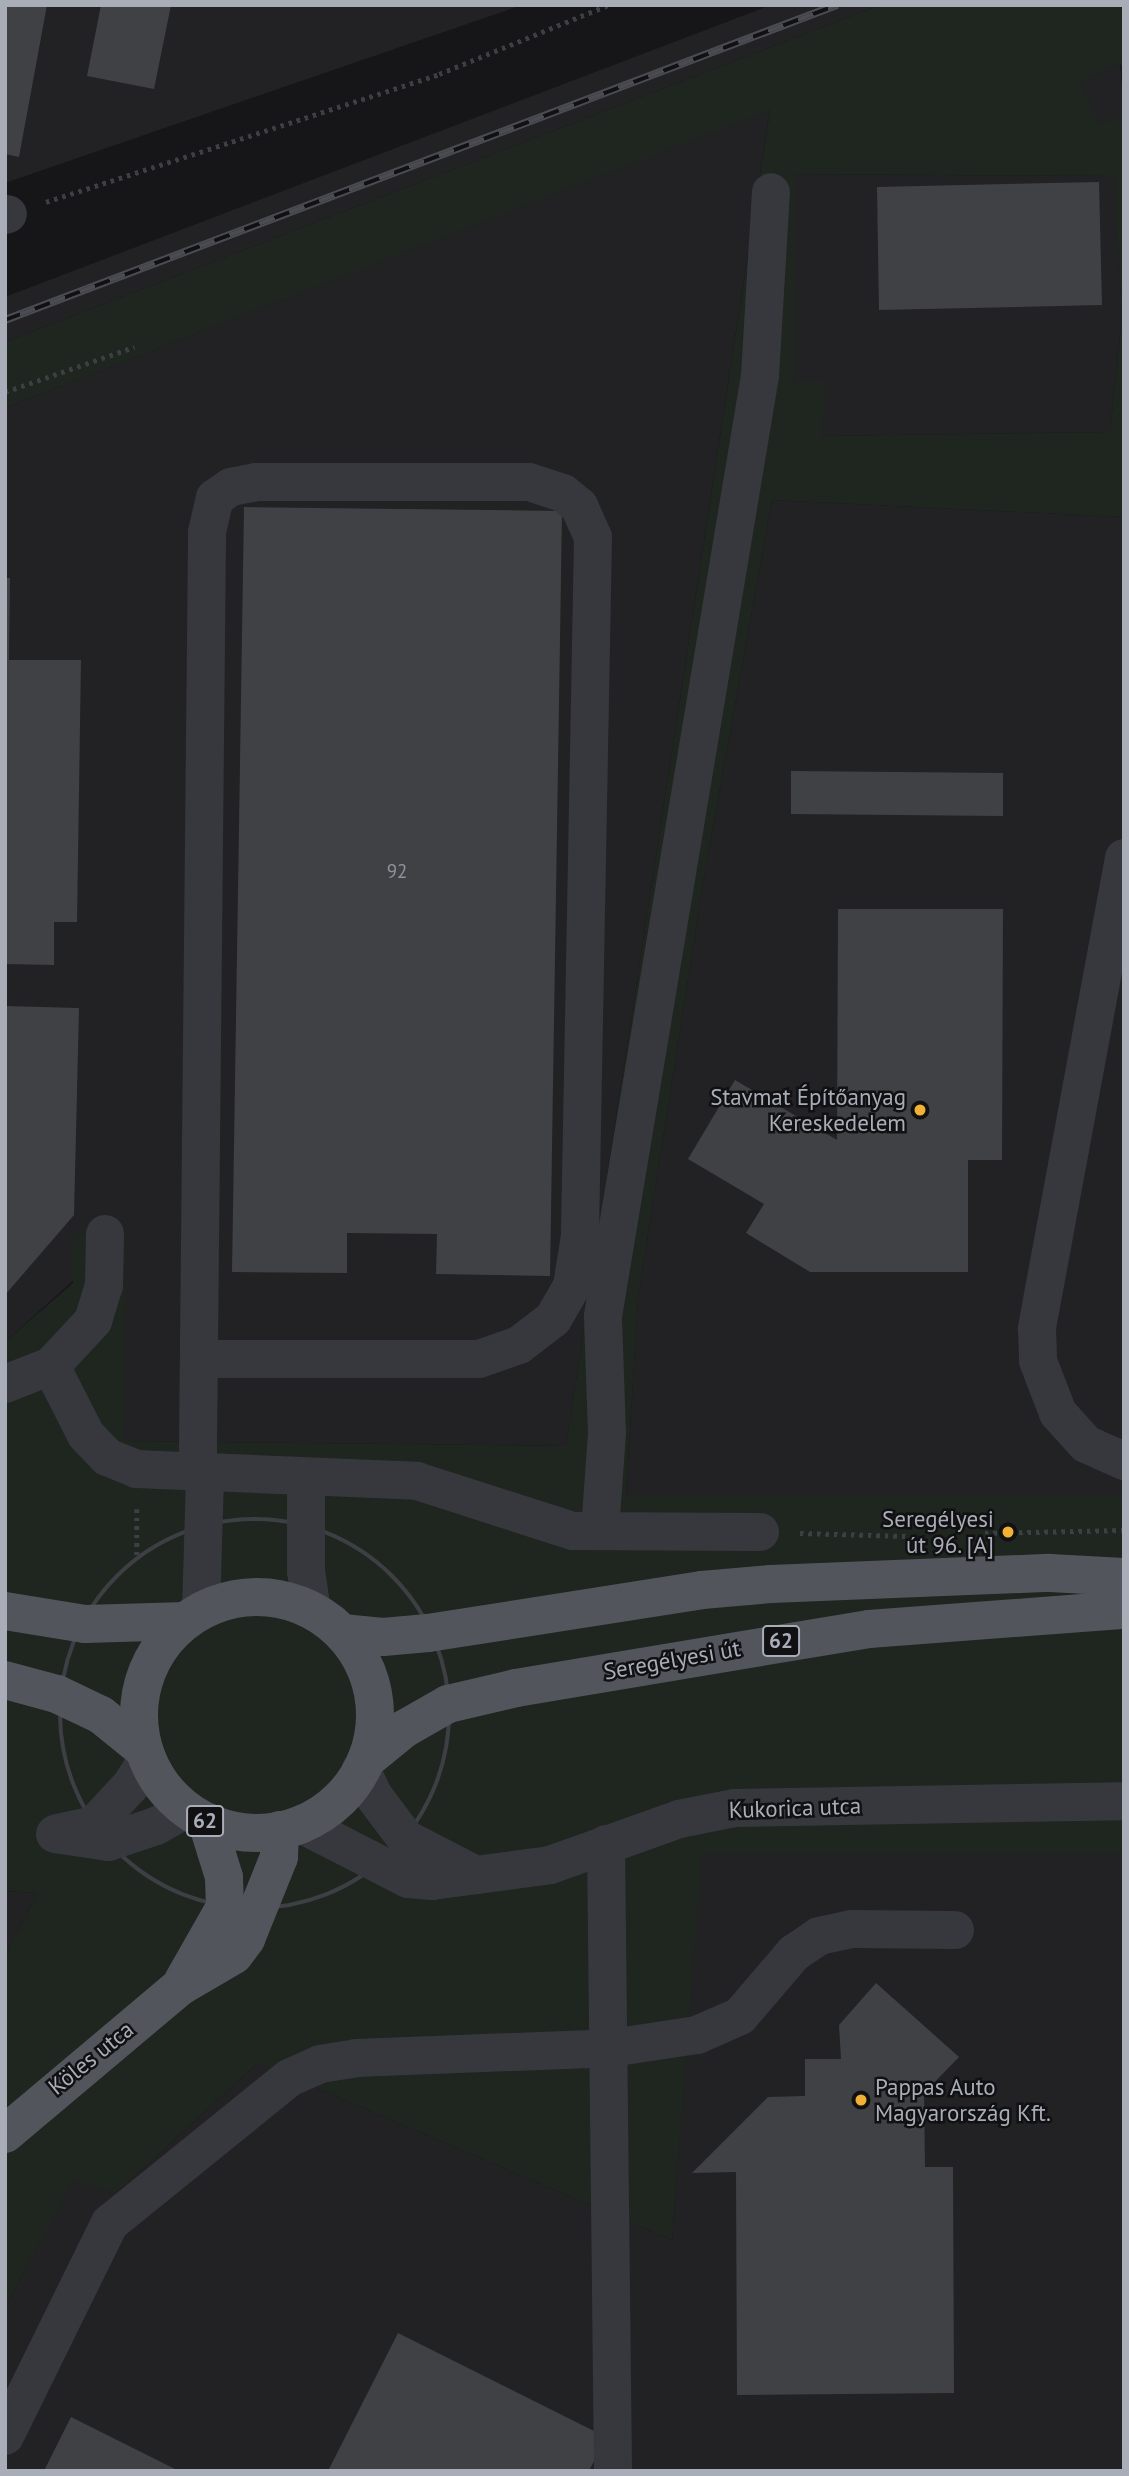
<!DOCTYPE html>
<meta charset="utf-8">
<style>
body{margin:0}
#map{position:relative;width:1129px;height:2476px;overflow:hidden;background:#161618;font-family:"PT Sans",sans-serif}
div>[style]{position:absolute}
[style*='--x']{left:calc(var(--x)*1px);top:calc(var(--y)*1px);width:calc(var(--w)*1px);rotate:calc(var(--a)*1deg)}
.built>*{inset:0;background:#222225}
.green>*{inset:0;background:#1e261f}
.building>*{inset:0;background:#404145}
.path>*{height:4.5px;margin-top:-2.25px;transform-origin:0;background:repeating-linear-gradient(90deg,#3d3f44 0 3.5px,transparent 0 8.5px)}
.path>.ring{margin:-2.25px;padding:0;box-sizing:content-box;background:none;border:4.5px solid #3d3f44;border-radius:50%}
.minor>*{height:38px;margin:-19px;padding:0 19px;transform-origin:19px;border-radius:19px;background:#37383d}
.major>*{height:38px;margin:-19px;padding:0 19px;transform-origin:19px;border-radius:19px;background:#53555c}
.major>.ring{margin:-19px;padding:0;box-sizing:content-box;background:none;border:38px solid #53555c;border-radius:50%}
.rail>*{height:8px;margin-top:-4px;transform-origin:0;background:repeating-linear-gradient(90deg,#111113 0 16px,#4a4c52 0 32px);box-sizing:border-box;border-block:2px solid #4a4c52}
.dots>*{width:19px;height:19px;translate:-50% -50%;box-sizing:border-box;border:4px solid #111113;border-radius:50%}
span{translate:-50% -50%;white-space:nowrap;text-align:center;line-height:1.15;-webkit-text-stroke:5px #111113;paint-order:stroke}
.number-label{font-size:19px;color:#8e929b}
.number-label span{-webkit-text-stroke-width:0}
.shield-label span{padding:2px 5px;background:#111113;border:2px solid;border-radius:5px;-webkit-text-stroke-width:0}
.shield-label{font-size:21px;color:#a8adb8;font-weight:700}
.poi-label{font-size:23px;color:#a8adb8}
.right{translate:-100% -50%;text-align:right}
.left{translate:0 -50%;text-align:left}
.street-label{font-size:23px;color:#a8adb8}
.frame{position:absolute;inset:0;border:7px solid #a8adb8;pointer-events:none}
</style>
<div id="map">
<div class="built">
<i style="clip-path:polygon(5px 5px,522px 5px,5px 183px)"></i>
<i style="clip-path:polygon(771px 5px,880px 5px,5px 342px,5px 297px)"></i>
<i style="clip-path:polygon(1120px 62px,1124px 114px,1100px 126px,1078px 83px)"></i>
<i style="clip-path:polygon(770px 109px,566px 1446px,123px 1441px,125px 1234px,5px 1342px,5px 408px)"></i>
<i style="clip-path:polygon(794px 174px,1115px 176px,1122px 316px,1110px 432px,822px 436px,794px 383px)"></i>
<i style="clip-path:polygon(772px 500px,1124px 517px,1124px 1496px,626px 1496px,638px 1298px,704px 877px)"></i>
<i style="clip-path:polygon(701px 1854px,1124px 1854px,1124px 2471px,5px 2471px,5px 2308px,74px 2179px,115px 2194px,258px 2063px,672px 2240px)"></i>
<i style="clip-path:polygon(5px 1891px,37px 1893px,5px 1956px)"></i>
</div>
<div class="green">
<i style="clip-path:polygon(evenodd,880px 5px,1124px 5px,1124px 70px,1120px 63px,1079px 83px,1100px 125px,1124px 114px,1124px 517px,772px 500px,704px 877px,638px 1298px,626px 1496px,1124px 1496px,1124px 1854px,702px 1854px,672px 2240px,258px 2063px,115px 2194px,74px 2180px,5px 2308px,5px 1956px,37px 1893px,5px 1891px,5px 1342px,73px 1283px,73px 1234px,126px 1234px,124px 1441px,566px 1446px,770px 110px,5px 408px,5px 342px,880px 5px,794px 174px,1114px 176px,1122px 316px,1110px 432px,822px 436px,826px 382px,794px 382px,794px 174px)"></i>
</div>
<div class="building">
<i style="clip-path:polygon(5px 5px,47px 5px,19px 157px,5px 154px)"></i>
<i style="clip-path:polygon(101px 5px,171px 5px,154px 89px,87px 76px)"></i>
<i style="clip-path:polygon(1099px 182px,1102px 305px,879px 310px,877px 187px)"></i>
<i style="clip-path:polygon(244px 507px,562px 511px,550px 1276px,436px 1274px,437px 1234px,347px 1233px,347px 1273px,232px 1272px)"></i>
<i style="clip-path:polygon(5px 578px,10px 578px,9px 660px,81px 660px,77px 922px,54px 922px,54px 965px,5px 964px)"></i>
<i style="clip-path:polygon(791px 771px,1003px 773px,1003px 816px,791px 814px)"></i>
<i style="clip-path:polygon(838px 909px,1003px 909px,1002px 1160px,968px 1160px,968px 1272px,810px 1272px,746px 1233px,764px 1204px,688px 1159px,735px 1080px,837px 1140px)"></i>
<i style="clip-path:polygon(5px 1006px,79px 1008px,74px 1215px,5px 1295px)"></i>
<i style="clip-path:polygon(876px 1983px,959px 2057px,924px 2093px,925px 2167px,953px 2167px,954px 2393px,737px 2395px,736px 2172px,692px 2173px,768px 2097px,805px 2096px,805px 2059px,841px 2059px,839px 2025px)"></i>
<i style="clip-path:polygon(398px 2333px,606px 2437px,589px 2471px,328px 2471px)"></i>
<i style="clip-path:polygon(71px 2417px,179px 2471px,44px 2471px)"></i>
</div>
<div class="path">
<i style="--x:46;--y:202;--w:413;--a:-18"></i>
<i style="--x:439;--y:74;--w:183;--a:-22.2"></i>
<i style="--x:5;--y:392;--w:137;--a:-19.2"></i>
<i style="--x:137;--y:1509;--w:49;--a:90"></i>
<i class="ring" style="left:60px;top:1519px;width:385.5px;height:385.5px"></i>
<i style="--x:800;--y:1533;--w:106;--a:1.6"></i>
<i style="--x:985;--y:1533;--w:139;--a:-1.2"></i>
</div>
<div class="minor">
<i style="--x:5;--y:215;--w:3;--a:-18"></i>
<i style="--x:1124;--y:858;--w:479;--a:100.5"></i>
<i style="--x:1037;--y:1329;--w:32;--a:88"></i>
<i style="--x:1038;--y:1361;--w:56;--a:69"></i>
<i style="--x:1058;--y:1413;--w:42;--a:47.9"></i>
<i style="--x:1086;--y:1444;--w:42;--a:24.1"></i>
<i style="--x:51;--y:1366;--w:77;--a:63.1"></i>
<i style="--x:86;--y:1435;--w:30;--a:46"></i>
<i style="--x:107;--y:1457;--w:31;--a:22"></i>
<i style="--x:136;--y:1469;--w:281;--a:2.4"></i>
<i style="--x:417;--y:1481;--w:164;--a:17.8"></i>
<i style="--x:573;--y:1531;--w:187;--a:0.3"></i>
<i style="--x:5;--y:1384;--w:49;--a:-21.4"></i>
<i style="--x:51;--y:1366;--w:62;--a:-47"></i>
<i style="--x:93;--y:1321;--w:37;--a:-73"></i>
<i style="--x:104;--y:1286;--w:52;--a:-88.9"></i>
<i style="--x:198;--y:1474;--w:30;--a:-90"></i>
<i style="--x:198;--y:1444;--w:912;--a:-89.43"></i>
<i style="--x:207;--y:532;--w:35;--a:-77"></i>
<i style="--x:215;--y:498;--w:19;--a:-35"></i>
<i style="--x:231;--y:487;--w:25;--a:-11"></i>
<i style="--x:256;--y:482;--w:273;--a:0"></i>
<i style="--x:529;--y:482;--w:36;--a:18"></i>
<i style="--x:563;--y:493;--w:21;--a:39"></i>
<i style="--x:579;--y:506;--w:34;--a:66"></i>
<i style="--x:593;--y:537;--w:699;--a:91.07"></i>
<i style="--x:580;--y:1236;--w:51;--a:99.1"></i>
<i style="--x:572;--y:1286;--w:38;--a:120"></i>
<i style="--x:553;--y:1319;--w:43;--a:142.6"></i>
<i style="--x:519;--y:1345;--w:42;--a:160.7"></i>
<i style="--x:479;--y:1359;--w:280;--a:180"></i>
<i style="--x:306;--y:1477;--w:94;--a:90"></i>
<i style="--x:306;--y:1571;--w:40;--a:81.5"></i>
<i style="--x:600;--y:1531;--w:98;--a:-85.9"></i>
<i style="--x:607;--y:1433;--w:117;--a:-92"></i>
<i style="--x:603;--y:1316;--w:953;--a:-80.52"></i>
<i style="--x:760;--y:376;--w:184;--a:-86.6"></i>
<i style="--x:201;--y:1611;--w:136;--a:-88.3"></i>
<i style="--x:361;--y:1769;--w:29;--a:65"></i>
<i style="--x:373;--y:1795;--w:55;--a:53.1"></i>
<i style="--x:406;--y:1839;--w:79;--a:27.2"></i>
<i style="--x:301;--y:1824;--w:120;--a:27.2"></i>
<i style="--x:408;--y:1879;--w:24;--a:5"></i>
<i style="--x:432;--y:1881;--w:119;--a:-7.7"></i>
<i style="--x:550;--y:1865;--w:137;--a:-19.6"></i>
<i style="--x:679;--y:1819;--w:56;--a:-11.3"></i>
<i style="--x:734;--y:1808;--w:390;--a:-1"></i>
<i style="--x:57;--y:1833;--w:38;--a:-12"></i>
<i style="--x:94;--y:1825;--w:54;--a:-47.2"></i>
<i style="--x:131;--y:1785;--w:31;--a:-58"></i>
<i style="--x:55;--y:1834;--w:54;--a:8.6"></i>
<i style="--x:108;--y:1842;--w:51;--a:-18.4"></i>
<i style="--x:156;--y:1826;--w:33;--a:-29"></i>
<i style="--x:606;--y:1844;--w:627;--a:89.36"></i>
<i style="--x:5;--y:2436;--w:237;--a:-63.8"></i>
<i style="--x:110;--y:2223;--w:230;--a:-39"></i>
<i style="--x:289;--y:2078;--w:34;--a:-24"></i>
<i style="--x:320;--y:2064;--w:36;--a:-9"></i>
<i style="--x:356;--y:2058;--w:255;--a:-2.2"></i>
<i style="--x:611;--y:2048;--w:87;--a:-8.6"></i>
<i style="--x:697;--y:2035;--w:47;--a:-23.8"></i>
<i style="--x:740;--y:2016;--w:83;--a:-49.4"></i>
<i style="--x:794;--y:1953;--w:30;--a:-34"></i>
<i style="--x:819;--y:1936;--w:34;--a:-12"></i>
<i style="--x:852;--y:1929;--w:103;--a:0.6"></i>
</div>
<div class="major">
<i class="ring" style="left:139px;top:1597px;width:198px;height:198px"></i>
<i style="--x:5;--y:1611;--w:81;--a:9.2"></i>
<i style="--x:85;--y:1624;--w:101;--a:-1.7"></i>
<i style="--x:342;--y:1633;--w:41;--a:5.6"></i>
<i style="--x:383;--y:1637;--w:45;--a:-5.1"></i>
<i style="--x:428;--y:1633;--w:277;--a:-8.9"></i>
<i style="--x:702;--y:1590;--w:69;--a:-5"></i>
<i style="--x:771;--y:1584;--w:279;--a:-2.3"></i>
<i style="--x:1050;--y:1573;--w:74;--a:3.1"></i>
<i style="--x:5;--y:1680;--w:54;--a:15.1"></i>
<i style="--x:57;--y:1694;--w:49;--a:25.5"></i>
<i style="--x:101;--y:1715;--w:54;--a:39"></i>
<i style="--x:366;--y:1760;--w:49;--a:-39.2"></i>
<i style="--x:404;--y:1729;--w:51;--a:-29.6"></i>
<i style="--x:448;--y:1704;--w:70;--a:-13.2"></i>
<i style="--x:516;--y:1688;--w:358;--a:-9.5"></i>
<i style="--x:869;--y:1629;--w:256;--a:-4.3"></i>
<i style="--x:183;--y:1981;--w:85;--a:-60.4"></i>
<i style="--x:225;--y:1907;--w:30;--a:-92"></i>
<i style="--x:224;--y:1877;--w:58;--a:-107.2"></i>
<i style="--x:5;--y:2134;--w:230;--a:-40.1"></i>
<i style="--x:181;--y:1986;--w:61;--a:-30.3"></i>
<i style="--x:234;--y:1955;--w:20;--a:-53"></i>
<i style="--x:246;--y:1939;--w:88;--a:-68.1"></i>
<i style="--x:279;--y:1857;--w:27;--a:-88"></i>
</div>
<div class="rail">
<i style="--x:5;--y:320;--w:890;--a:-20.74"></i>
</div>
<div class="dots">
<i style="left:920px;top:1110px;background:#f2b134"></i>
<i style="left:1008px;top:1532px;background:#f2b134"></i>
<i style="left:861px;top:2100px;background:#f2b134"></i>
</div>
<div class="number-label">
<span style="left:397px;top:872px">92</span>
</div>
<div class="shield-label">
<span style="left:781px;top:1641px">62</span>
<span style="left:205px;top:1821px">62</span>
</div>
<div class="poi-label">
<span class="right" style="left:906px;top:1110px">Stavmat Építőanyag<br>Kereskedelem</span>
<span class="right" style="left:994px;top:1532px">Seregélyesi<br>út 96. [A]</span>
<span class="left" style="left:875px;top:2100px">Pappas Auto<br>Magyarország Kft.</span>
</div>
<div class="street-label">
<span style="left:672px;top:1660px;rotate:-10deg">Seregélyesi út</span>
<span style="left:795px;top:1808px;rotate:-2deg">Kukorica utca</span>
<span style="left:91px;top:2058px;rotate:-39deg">Köles utca</span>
</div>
<div class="frame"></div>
</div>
